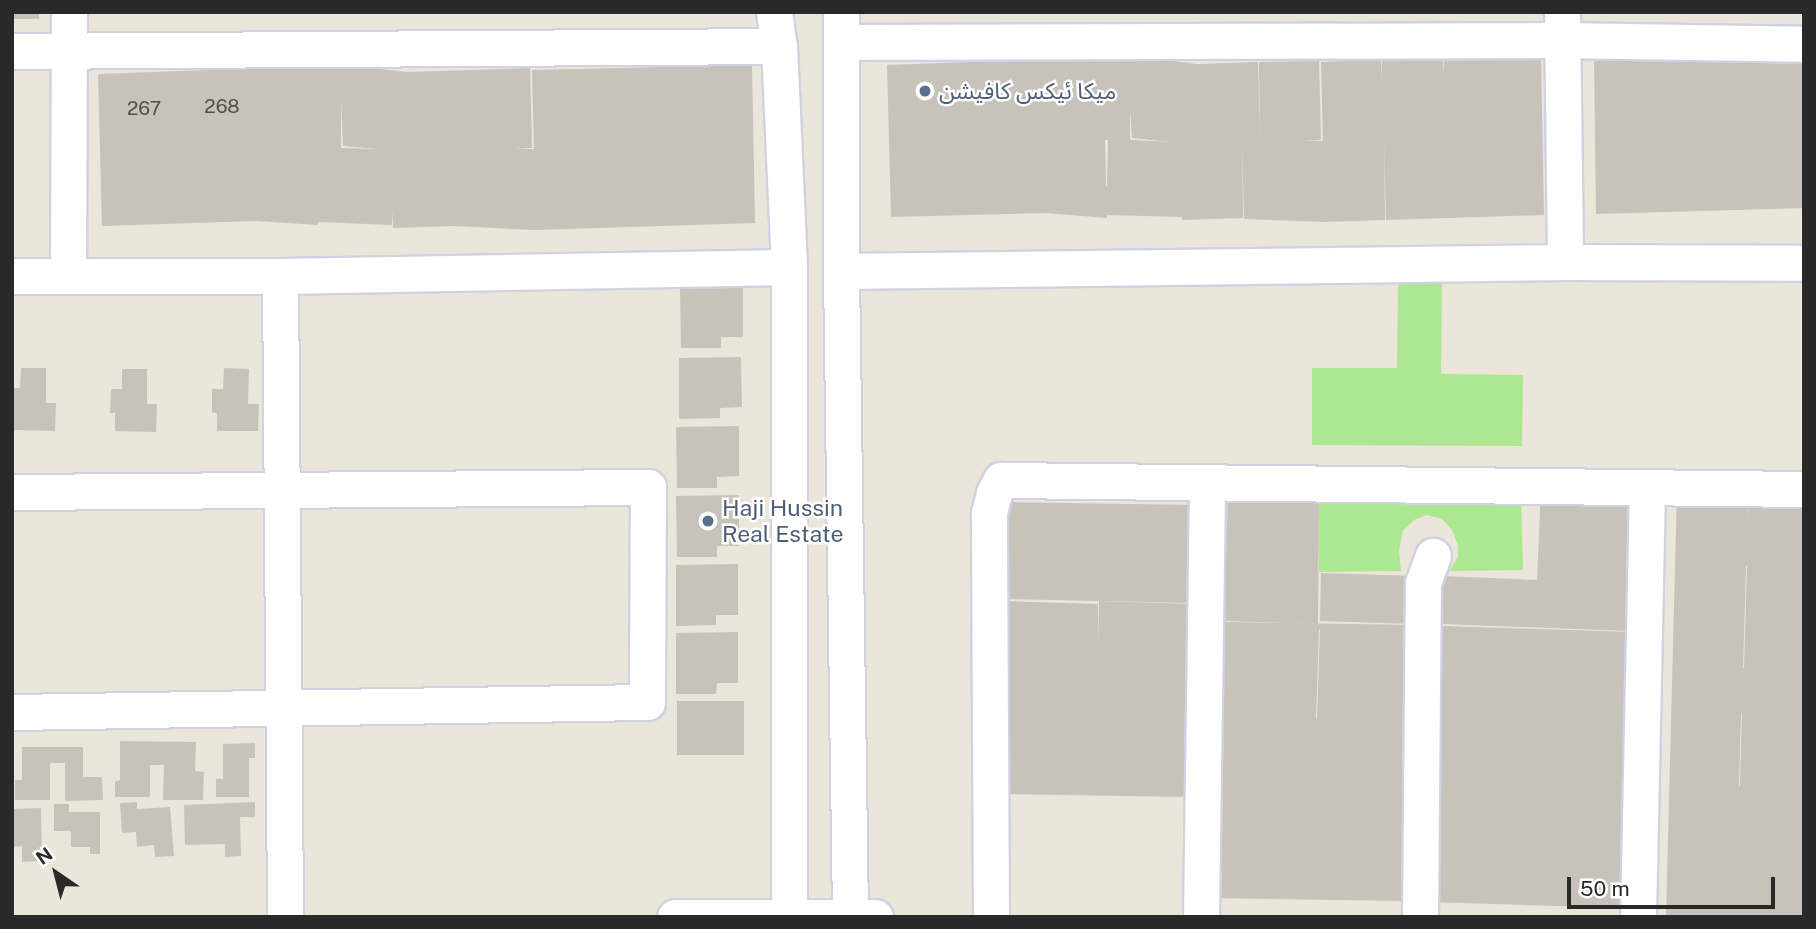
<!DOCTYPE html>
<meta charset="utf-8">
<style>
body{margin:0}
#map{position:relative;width:1816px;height:929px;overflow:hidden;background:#ece5da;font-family:"Public Sans","Noto Sans Arabic",sans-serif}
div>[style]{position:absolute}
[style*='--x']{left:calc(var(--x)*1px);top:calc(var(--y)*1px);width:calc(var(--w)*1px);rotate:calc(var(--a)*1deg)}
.green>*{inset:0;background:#aee792}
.building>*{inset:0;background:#c7c2ba}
.roads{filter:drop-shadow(2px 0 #cfd2e3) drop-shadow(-2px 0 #cfd2e3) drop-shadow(0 2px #cfd2e3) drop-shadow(0 -2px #cfd2e3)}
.minor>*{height:35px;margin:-17.5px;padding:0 17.5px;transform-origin:17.5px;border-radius:17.5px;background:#fff}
.dots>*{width:19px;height:19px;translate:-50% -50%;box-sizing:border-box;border:4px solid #fff;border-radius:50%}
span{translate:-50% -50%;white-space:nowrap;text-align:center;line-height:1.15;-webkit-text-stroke:5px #fff;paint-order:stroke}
.number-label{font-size:19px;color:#504f4d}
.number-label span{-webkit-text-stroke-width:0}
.service-label{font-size:23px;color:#4e5e75}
.left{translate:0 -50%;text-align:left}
.frame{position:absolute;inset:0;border:14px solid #292929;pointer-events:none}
.north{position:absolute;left:21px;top:838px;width:70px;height:70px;-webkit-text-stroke:5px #fff;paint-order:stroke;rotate:325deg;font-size:19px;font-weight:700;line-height:28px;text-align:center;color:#292929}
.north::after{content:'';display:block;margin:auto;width:24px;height:32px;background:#292929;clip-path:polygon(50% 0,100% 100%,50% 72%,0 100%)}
.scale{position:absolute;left:1567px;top:877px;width:208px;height:32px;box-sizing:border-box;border:4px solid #292929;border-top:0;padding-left:9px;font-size:21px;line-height:24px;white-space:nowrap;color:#292929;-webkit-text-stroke:5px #fff;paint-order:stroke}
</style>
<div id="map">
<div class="green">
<i style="clip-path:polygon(1398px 283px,1442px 283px,1441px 374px,1523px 375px,1522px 446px,1312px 445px,1312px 368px,1397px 368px)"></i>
<i style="clip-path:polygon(1319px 495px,1521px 495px,1523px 570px,1450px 571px,1458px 556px,1458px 545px,1452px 530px,1442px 519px,1427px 515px,1414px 520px,1403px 531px,1399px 550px,1401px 571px,1319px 572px)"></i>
</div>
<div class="building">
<i style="clip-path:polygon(12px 12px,39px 12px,39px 19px,12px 19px)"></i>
<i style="clip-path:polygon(1804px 53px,1804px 208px,1596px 214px,1594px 59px)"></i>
<i style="clip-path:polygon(evenodd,1131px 56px,1197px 64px,1258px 62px,1260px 140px,1259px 62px,1319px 61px,1321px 140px,1304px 141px,1323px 141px,1321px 62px,1381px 60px,1382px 80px,1382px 60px,1443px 59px,1443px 75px,1444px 60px,1541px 57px,1544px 215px,1386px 220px,1384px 140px,1385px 220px,1324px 222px,1244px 219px,1242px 142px,1243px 218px,1182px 220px,1182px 217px,1107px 215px,1107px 218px,1045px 213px,891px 217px,887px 65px,1131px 56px,1130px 109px,1132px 138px,1172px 142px,1130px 140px,1130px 109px,1131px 56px,1105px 140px,1108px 140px,1107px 186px,1106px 186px,1105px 140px)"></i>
<i style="clip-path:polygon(evenodd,342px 65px,407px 72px,530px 68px,532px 148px,513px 149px,534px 149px,532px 70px,752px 65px,755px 223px,535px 230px,455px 226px,393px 228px,393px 211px,392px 225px,318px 222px,318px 225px,256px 221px,102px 226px,98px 74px,342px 65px,341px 100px,343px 146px,381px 149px,341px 148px,341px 100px)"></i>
<i style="clip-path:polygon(743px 286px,743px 337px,721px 337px,721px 348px,681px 348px,680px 287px)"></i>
<i style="clip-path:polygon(741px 357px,742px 407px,720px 408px,720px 418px,679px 419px,679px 358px)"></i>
<i style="clip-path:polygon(21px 368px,46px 368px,46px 403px,56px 403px,55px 431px,14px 430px,12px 388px,20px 388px)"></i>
<i style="clip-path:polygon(224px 368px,249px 369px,248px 404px,259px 404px,258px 431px,217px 431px,217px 413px,212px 413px,212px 389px,223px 389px)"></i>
<i style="clip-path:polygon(122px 369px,147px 369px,147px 404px,157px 404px,156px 432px,115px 431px,115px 413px,110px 413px,111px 389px,122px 389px)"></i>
<i style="clip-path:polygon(739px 426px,739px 476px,717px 477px,717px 488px,677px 488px,676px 427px)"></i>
<i style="clip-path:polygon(1541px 487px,1634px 490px,1630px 631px,1441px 624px,1443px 576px,1537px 580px)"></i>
<i style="clip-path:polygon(evenodd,1677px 490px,1748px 492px,1749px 521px,1749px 493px,1804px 494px,1804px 917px,1666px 917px,1677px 490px,1747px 566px,1744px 668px,1743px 668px,1746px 566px,1747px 566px,1677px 490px,1741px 713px,1742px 713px,1740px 786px,1739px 786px,1741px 713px)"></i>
<i style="clip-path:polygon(1228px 492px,1319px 495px,1318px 624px,1224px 621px)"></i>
<i style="clip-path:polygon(739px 495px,739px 546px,717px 546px,717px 557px,677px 557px,676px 496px)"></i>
<i style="clip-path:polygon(1006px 502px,1197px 505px,1193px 603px,1003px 599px)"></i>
<i style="clip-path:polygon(738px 564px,738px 615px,716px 615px,716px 625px,676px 626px,676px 565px)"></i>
<i style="clip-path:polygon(1321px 573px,1416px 576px,1414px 624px,1320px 621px)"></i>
<i style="clip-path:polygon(1004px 601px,1098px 604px,1098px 645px,1099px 601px,1194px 604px,1187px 797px,996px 794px)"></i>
<i style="clip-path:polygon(evenodd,1224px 622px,1415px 625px,1404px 901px,1213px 898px,1224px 622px,1319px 629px,1320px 629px,1317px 719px,1316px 719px,1319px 629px)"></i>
<i style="clip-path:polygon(1442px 626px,1631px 632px,1622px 908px,1430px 902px)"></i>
<i style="clip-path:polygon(738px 632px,738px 683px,717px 683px,716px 694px,676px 694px,676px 633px)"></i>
<i style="clip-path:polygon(677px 701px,744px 701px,744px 755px,677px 755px)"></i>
<i style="clip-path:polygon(120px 741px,196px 742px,195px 771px,204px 772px,203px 800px,163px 800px,164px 765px,150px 765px,150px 797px,115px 797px,115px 782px,120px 780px)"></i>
<i style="clip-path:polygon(255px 743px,255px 758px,249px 758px,249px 797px,216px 797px,216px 779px,223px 779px,223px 744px)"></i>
<i style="clip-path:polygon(22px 747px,83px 747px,83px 777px,102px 777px,103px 800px,65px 801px,65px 763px,50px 763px,50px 800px,15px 800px,15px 780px,22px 780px)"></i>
<i style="clip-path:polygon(137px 802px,137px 809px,170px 807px,174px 856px,155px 857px,154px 845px,137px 847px,136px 832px,122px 833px,120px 803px)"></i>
<i style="clip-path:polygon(255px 802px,255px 817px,240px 817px,241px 856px,225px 857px,225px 844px,185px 845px,184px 805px)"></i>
<i style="clip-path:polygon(54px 804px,69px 804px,69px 812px,100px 812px,100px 854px,90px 854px,90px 847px,71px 847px,71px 831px,54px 831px)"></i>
<i style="clip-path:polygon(41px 808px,42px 861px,22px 862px,22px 846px,12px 847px,12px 809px)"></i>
</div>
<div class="roads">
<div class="minor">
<i style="--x:774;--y:12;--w:34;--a:82"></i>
<i style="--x:779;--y:46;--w:221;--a:87.4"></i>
<i style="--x:789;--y:267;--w:650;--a:90"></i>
<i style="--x:841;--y:12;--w:259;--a:90"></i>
<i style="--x:841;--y:271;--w:646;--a:89.2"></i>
<i style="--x:1562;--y:12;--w:250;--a:89.3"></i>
<i style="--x:843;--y:42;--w:719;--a:-0.16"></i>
<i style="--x:1562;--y:40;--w:242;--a:0.9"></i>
<i style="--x:12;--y:51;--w:767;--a:-0.37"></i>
<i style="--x:841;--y:271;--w:724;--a:-0.71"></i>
<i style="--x:1565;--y:262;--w:239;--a:0.2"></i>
<i style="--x:12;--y:276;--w:268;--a:0"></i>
<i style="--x:280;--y:276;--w:509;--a:-1.01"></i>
<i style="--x:68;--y:276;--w:264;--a:-89.8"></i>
<i style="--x:280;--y:276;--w:641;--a:89.55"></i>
<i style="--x:12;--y:492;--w:636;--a:-0.45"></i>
<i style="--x:648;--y:487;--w:215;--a:90.3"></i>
<i style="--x:647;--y:702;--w:635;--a:179.1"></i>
<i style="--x:675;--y:917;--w:200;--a:0"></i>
<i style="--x:991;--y:917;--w:404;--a:-90.3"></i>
<i style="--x:989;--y:513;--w:21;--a:-76"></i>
<i style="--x:994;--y:493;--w:15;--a:-62"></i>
<i style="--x:1001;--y:480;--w:803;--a:0.64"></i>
<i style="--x:1201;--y:917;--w:435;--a:-89.2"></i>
<i style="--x:1420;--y:917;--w:334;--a:-89.5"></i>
<i style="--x:1423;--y:583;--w:29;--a:-70"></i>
<i style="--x:1638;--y:917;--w:430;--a:-88.8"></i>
</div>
</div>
<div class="dots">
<i style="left:925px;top:91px;background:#5c6f8a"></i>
<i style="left:708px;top:521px;background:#5c6f8a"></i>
</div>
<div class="number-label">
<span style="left:222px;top:107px">268</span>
<span style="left:144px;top:109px">267</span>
</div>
<div class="service-label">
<span class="left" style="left:939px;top:91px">میکا ئیکس کافیشن</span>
<span class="left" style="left:722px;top:521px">Haji Hussin<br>Real Estate</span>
</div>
<div class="frame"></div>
<div class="north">N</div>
<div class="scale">50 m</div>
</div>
